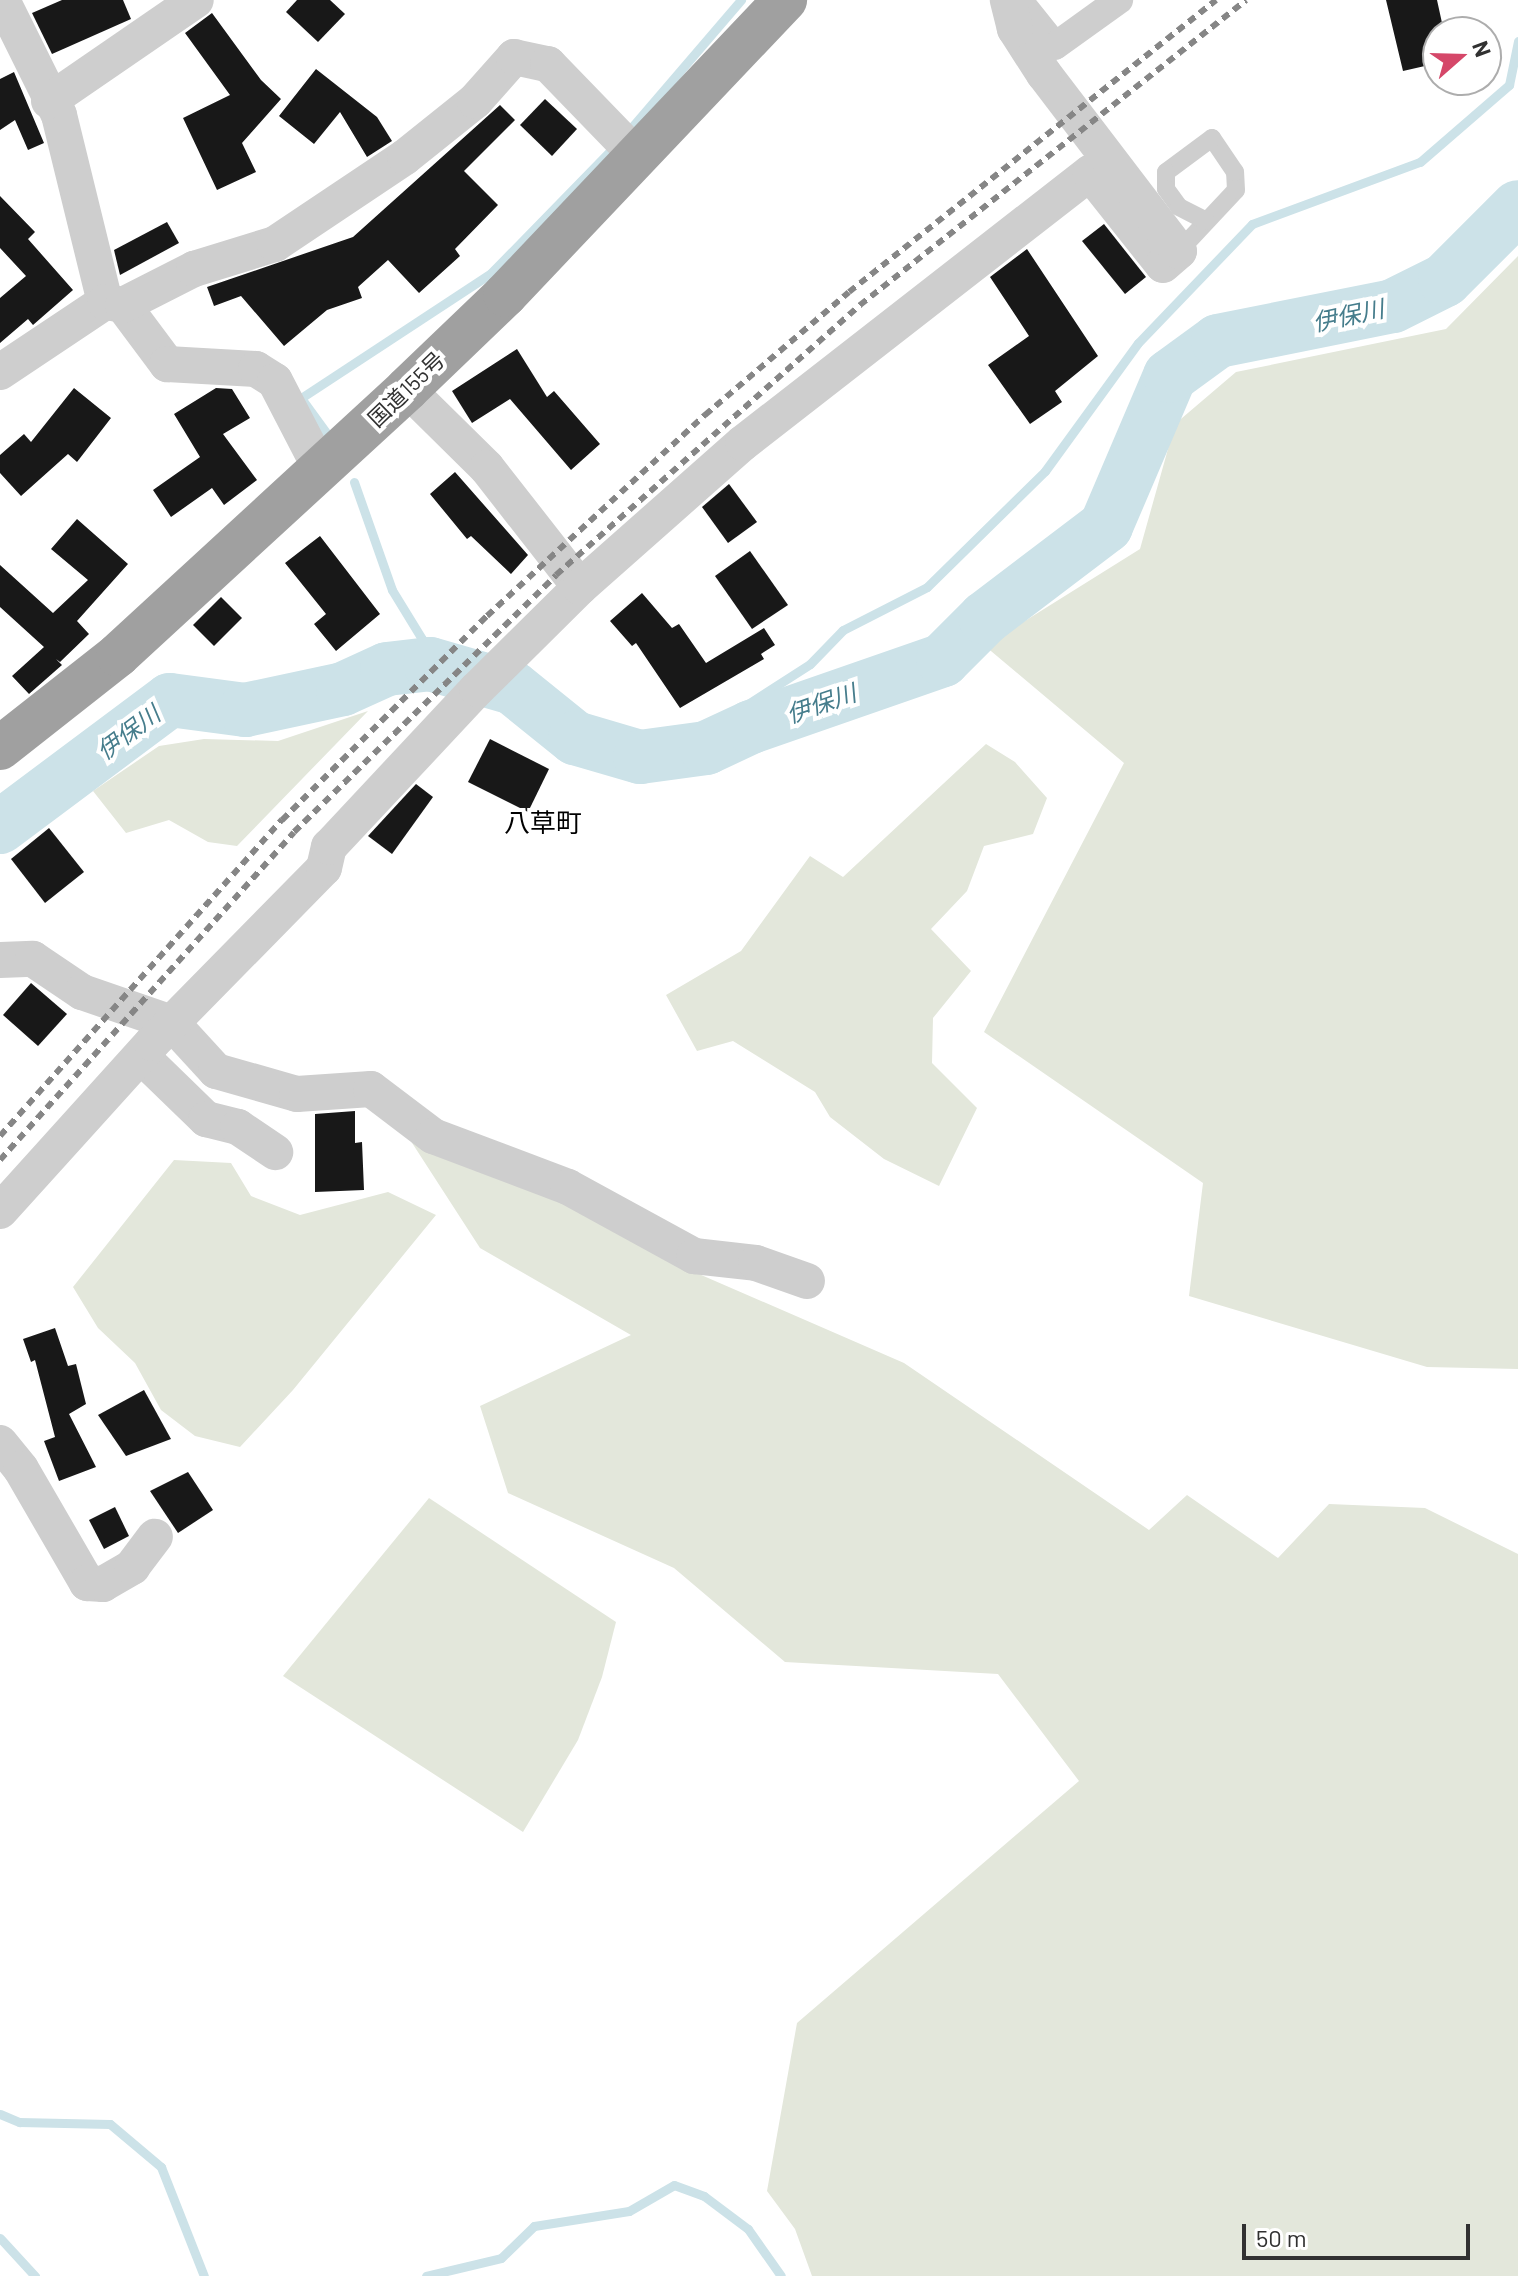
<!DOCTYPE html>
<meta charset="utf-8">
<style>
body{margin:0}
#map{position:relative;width:1518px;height:2276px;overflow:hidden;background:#fff;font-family:Barlow,"Noto Sans JP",sans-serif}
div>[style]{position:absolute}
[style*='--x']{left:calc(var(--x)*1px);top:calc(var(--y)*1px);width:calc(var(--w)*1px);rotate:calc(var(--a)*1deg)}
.green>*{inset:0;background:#e3e7db}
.stream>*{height:9px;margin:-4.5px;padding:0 4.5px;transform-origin:4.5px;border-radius:4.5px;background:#cce2e8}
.river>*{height:54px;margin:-27px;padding:0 27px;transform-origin:27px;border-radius:27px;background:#cce2e8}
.building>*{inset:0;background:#181818}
.service>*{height:18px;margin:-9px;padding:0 9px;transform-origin:9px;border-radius:9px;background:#cecece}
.pedestrian>*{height:28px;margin:-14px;padding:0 14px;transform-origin:14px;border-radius:14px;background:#cecece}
.minor>*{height:36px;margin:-18px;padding:0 18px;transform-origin:18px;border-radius:18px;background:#cecece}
.trunk>*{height:44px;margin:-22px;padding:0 22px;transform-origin:22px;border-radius:22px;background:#a0a0a0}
.rail>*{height:6px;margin-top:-3px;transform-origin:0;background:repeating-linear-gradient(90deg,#868686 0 8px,transparent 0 14px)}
span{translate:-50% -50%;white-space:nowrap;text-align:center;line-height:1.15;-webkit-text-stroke:8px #fff;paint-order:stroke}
.street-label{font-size:22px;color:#313131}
.water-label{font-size:24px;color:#467d8c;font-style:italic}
.quarter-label{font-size:26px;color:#000}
.north{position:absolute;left:1422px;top:16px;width:80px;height:80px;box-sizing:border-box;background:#fff;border:2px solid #adadad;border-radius:50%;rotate:70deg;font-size:22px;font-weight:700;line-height:32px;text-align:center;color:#313131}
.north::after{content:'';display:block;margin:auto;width:28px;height:36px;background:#d54769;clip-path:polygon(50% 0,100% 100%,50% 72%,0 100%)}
.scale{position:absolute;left:1242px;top:2224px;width:228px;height:36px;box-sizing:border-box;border:4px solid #313131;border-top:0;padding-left:10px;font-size:24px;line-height:28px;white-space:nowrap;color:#313131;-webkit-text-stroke:6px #fff;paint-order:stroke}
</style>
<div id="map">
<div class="green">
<i style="clip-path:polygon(1518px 256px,1518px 1369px,1427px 1367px,1189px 1296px,1203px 1183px,984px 1032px,1124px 763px,985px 646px,1140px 549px,1175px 424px,1236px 372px,1446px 329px)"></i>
<i style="clip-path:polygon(368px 711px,237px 846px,208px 842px,169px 820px,126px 833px,93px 791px,159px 746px,204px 739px,278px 741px)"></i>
<i style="clip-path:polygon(986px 744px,1015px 762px,1047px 798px,1033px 834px,984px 846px,967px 891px,931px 929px,971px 971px,933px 1018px,932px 1063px,977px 1108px,939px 1186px,884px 1159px,830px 1117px,815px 1092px,733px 1041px,697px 1051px,666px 995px,741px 951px,810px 856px,843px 877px)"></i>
<i style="clip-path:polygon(405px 1132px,587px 1211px,669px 1261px,904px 1363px,1149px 1530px,1187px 1495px,1278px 1558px,1329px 1504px,1425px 1508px,1518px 1554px,1518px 2276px,812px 2276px,795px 2229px,767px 2191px,797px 2023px,1079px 1781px,998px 1674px,785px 1662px,674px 1568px,508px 1493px,480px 1406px,631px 1335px,480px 1248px)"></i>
<i style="clip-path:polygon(174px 1160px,231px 1163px,251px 1196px,300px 1215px,388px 1192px,436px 1215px,293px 1390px,240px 1447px,195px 1436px,161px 1410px,135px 1363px,98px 1328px,73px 1287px)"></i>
<i style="clip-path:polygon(429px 1498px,616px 1622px,602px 1677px,578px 1740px,523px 1832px,283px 1676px)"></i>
</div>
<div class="stream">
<i style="--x:626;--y:134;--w:177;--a:-49.4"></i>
<i style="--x:330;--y:438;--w:49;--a:-125.9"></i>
<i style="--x:301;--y:398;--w:227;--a:-33.3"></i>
<i style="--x:491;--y:273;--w:179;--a:-45.7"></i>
<i style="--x:354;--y:482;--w:114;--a:70.6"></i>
<i style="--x:392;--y:590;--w:57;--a:58.5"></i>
<i style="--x:422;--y:639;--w:26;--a:72"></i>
<i style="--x:740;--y:709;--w:83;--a:-32.7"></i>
<i style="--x:810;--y:664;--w:47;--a:-45.9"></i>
<i style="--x:843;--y:630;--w:94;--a:-27.1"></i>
<i style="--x:927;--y:587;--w:165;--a:-44.5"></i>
<i style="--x:1045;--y:471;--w:158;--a:-54"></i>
<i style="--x:1138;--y:343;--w:165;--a:-46.2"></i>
<i style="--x:1252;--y:224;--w:179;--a:-20.3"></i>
<i style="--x:1420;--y:162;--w:118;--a:-40.9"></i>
<i style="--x:1509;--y:85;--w:45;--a:-78.4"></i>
<i style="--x:0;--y:2114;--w:21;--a:23"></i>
<i style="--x:19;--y:2122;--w:91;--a:1.3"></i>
<i style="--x:110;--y:2124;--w:67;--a:40.1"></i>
<i style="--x:161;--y:2167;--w:117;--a:68.5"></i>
<i style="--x:0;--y:2238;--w:52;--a:47.4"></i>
<i style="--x:426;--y:2276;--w:77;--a:-13.5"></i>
<i style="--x:501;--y:2258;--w:46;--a:-44.1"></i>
<i style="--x:534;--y:2226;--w:96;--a:-9"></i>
<i style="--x:629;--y:2211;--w:52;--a:-30"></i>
<i style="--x:674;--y:2185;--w:32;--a:20"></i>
<i style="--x:704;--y:2196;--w:55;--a:36.9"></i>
<i style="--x:748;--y:2229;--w:57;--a:54.9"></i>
</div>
<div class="river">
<i style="--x:0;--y:827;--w:212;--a:-36.8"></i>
<i style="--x:170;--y:700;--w:76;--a:7.6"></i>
<i style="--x:245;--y:710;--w:100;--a:-12.1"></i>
<i style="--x:343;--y:689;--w:48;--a:-24.4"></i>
<i style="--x:387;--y:669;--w:43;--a:-6.6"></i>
<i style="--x:430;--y:664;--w:86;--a:16.1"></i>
<i style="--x:513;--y:688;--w:80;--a:38.9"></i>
<i style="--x:575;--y:738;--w:68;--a:16.3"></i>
<i style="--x:640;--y:757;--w:67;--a:-7.8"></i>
<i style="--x:706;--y:748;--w:50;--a:-25"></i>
<i style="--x:751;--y:727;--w:203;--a:-19.2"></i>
<i style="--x:943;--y:660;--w:59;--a:-45"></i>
<i style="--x:985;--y:618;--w:152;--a:-37.2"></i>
<i style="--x:1106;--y:526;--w:163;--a:-66.9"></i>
<i style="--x:1170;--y:376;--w:59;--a:-36.1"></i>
<i style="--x:1218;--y:341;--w:178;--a:-11.3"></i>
<i style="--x:1393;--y:306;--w:58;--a:-26.6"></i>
<i style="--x:1445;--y:280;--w:103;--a:-45"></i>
</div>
<div class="building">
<i style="clip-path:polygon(62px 0,123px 0,131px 19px,52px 54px,32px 13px)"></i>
<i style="clip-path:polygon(297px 0,330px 0,345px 14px,318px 42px,286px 12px)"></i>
<i style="clip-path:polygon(1386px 0,1437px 0,1444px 32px,1438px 32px,1438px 63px,1403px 71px)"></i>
<i style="clip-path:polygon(212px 13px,261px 80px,281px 99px,242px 143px,256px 172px,217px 190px,183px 118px,230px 95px,185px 33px)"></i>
<i style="clip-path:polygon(316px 69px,377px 117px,392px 141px,367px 157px,340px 112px,314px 144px,279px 116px)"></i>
<i style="clip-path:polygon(14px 72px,44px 143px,28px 150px,15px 120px,0 130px,0 79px)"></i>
<i style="clip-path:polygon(545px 99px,577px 129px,552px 156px,520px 125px)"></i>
<i style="clip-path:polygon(500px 105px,515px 120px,464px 171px,498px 205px,455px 249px,460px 256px,419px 293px,388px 260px,358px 287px,362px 298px,327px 310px,284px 346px,241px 296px,214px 306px,207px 287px,353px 237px)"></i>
<i style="clip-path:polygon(0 196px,35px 232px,28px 239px,73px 290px,33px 325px,28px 319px,0 343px,0 298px,26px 276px,0 248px)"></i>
<i style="clip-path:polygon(167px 222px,179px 243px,120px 275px,114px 250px)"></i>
<i style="clip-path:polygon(1104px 224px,1146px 277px,1125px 294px,1082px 241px)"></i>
<i style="clip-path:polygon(1027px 249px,1098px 356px,1055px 391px,1062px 402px,1030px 424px,988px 365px,1029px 336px,990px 277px)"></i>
<i style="clip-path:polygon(517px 349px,547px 397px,554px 391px,600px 444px,571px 470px,510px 399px,472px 423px,452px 391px)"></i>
<i style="clip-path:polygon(74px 388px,111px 418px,77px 462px,68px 454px,21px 496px,0 473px,0 455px,24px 434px,31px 442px)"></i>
<i style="clip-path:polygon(216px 388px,232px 389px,250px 418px,223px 434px,257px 480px,224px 505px,212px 488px,171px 517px,153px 490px,200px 457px,174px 414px)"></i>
<i style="clip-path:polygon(455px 472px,528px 555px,511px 574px,471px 536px,467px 539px,430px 494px)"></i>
<i style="clip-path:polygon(729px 484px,757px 522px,728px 543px,702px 507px)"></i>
<i style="clip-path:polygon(77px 519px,128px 564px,77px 621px,89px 634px,60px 662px,56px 659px,62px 665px,29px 694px,12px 676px,44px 647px,0 607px,0 565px,53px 613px,88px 580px,51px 549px)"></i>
<i style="clip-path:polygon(320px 536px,380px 614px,336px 651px,314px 624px,326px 614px,285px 563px)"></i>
<i style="clip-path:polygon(750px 551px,788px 605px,752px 629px,715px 576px)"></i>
<i style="clip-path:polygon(642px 593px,672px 628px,679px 624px,706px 663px,764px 628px,775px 645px,761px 654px,764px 659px,680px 708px,636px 643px,632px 646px,610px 621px)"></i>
<i style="clip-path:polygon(221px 597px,242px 618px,214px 646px,193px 625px)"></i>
<i style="clip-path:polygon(490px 739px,549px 769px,528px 812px,468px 782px)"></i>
<i style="clip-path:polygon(416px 784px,433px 797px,392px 854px,368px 836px)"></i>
<i style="clip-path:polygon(49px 828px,84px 872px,45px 903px,11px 859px)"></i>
<i style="clip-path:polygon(31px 983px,67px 1014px,38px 1046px,3px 1015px)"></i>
<i style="clip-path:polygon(355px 1111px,355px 1143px,362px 1142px,364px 1190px,315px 1192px,315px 1114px)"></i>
<i style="clip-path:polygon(55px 1328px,68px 1366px,76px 1364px,86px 1404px,69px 1414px,96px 1467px,59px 1481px,44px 1441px,55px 1437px,35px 1360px,31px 1362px,23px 1339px)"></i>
<i style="clip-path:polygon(144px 1390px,171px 1439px,126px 1456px,98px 1415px)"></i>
<i style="clip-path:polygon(188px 1472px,213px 1510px,178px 1533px,150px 1491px)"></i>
<i style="clip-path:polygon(115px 1507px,129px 1536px,104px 1549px,89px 1520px)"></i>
</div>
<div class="service">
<i style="--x:1179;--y:251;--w:83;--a:-46.9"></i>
<i style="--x:1236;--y:190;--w:18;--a:-93"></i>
<i style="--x:1235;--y:172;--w:41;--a:-124.1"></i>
<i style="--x:1212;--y:138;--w:57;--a:143.5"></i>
<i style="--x:1166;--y:172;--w:17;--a:90"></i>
<i style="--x:1166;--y:189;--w:22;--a:54"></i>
<i style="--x:1179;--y:207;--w:30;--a:27"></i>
</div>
<div class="pedestrian">
<i style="--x:1010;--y:0;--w:14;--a:25"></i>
<i style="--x:1023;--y:6;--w:51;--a:51.3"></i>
<i style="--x:1055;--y:46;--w:79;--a:-35.7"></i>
</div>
<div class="minor">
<i style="--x:2;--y:0;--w:128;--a:63.6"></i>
<i style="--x:59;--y:115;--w:193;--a:76.2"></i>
<i style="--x:49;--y:101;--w:178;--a:-34.5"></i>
<i style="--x:123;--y:305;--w:74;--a:53.3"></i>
<i style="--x:167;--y:364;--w:89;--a:3.2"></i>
<i style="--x:256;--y:369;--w:22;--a:32"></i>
<i style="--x:275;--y:381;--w:96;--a:62.6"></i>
<i style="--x:0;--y:372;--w:126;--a:-33.7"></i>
<i style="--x:105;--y:302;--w:18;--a:9"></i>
<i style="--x:123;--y:305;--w:80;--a:-26.9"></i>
<i style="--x:194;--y:269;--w:85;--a:-17.2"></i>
<i style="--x:275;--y:244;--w:156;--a:-33.8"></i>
<i style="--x:405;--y:157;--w:90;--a:-38.7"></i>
<i style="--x:475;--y:101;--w:59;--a:-48.4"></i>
<i style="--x:514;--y:57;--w:35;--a:12"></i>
<i style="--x:548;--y:64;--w:128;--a:45.9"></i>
<i style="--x:407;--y:389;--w:112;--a:44.6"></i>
<i style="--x:487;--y:468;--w:151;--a:52"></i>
<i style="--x:0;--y:960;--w:33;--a:-2"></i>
<i style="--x:33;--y:959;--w:59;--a:34"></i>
<i style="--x:82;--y:992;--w:95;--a:19"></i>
<i style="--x:172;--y:1023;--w:65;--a:47.5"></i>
<i style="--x:216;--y:1071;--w:84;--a:15.9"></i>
<i style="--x:297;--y:1094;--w:74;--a:-3.9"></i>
<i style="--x:371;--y:1089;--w:78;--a:37.2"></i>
<i style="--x:433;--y:1136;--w:144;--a:20.7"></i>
<i style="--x:568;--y:1187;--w:144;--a:28.7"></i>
<i style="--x:694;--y:1256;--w:62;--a:6.4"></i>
<i style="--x:756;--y:1263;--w:54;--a:19.4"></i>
<i style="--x:141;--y:1056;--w:91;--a:44.1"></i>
<i style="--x:206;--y:1119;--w:33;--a:14"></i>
<i style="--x:238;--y:1127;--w:45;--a:34"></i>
<i style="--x:0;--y:1211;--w:227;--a:-47.9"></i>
<i style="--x:152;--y:1043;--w:245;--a:-45.5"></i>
<i style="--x:324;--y:868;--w:22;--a:-77"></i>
<i style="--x:329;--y:847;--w:216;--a:-46.9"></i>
<i style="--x:477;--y:689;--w:145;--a:-44.7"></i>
<i style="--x:580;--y:587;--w:217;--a:-41.5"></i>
<i style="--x:743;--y:443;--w:440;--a:-37.9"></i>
<i style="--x:1090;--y:173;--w:117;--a:51.6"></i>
<i style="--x:1163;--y:265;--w:21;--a:-41"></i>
<i style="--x:1179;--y:251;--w:223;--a:-127.3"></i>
<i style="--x:1044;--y:74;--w:54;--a:-122.8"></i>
<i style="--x:1015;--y:29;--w:30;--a:-104"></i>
<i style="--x:0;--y:1443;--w:33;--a:51"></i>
<i style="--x:21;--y:1469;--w:132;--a:59.9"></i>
<i style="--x:87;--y:1583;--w:16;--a:4"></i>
<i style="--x:103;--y:1584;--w:34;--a:-30"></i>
<i style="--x:132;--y:1567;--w:38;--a:-53"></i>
</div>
<div class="trunk">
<i style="--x:0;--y:748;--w:150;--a:-38.2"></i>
<i style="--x:118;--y:655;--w:393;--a:-42.6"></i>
<i style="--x:407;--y:389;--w:136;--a:-43.8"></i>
<i style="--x:505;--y:295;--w:407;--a:-46.5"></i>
</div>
<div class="rail">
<i style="--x:0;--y:1136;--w:424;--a:-48.3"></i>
<i style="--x:282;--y:820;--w:289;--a:-44.9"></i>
<i style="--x:487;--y:616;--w:297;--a:-42.7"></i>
<i style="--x:705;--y:415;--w:189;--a:-40.5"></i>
<i style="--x:849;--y:292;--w:469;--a:-38.5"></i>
<i style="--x:0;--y:1160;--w:440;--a:-48.1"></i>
<i style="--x:294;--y:832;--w:367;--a:-44.4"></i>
<i style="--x:556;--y:575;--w:407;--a:-41.6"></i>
<i style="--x:860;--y:305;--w:492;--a:-38.3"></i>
</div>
<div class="street-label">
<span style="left:406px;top:389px;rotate:-44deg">国道155号</span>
</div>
<div class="water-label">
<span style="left:1348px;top:315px;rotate:-12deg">伊保川</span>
<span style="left:821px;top:703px;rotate:-19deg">伊保川</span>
<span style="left:128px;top:732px;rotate:-37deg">伊保川</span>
</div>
<div class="quarter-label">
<span style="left:543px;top:822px">八草町</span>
</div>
<div class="north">N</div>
<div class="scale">50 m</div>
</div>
